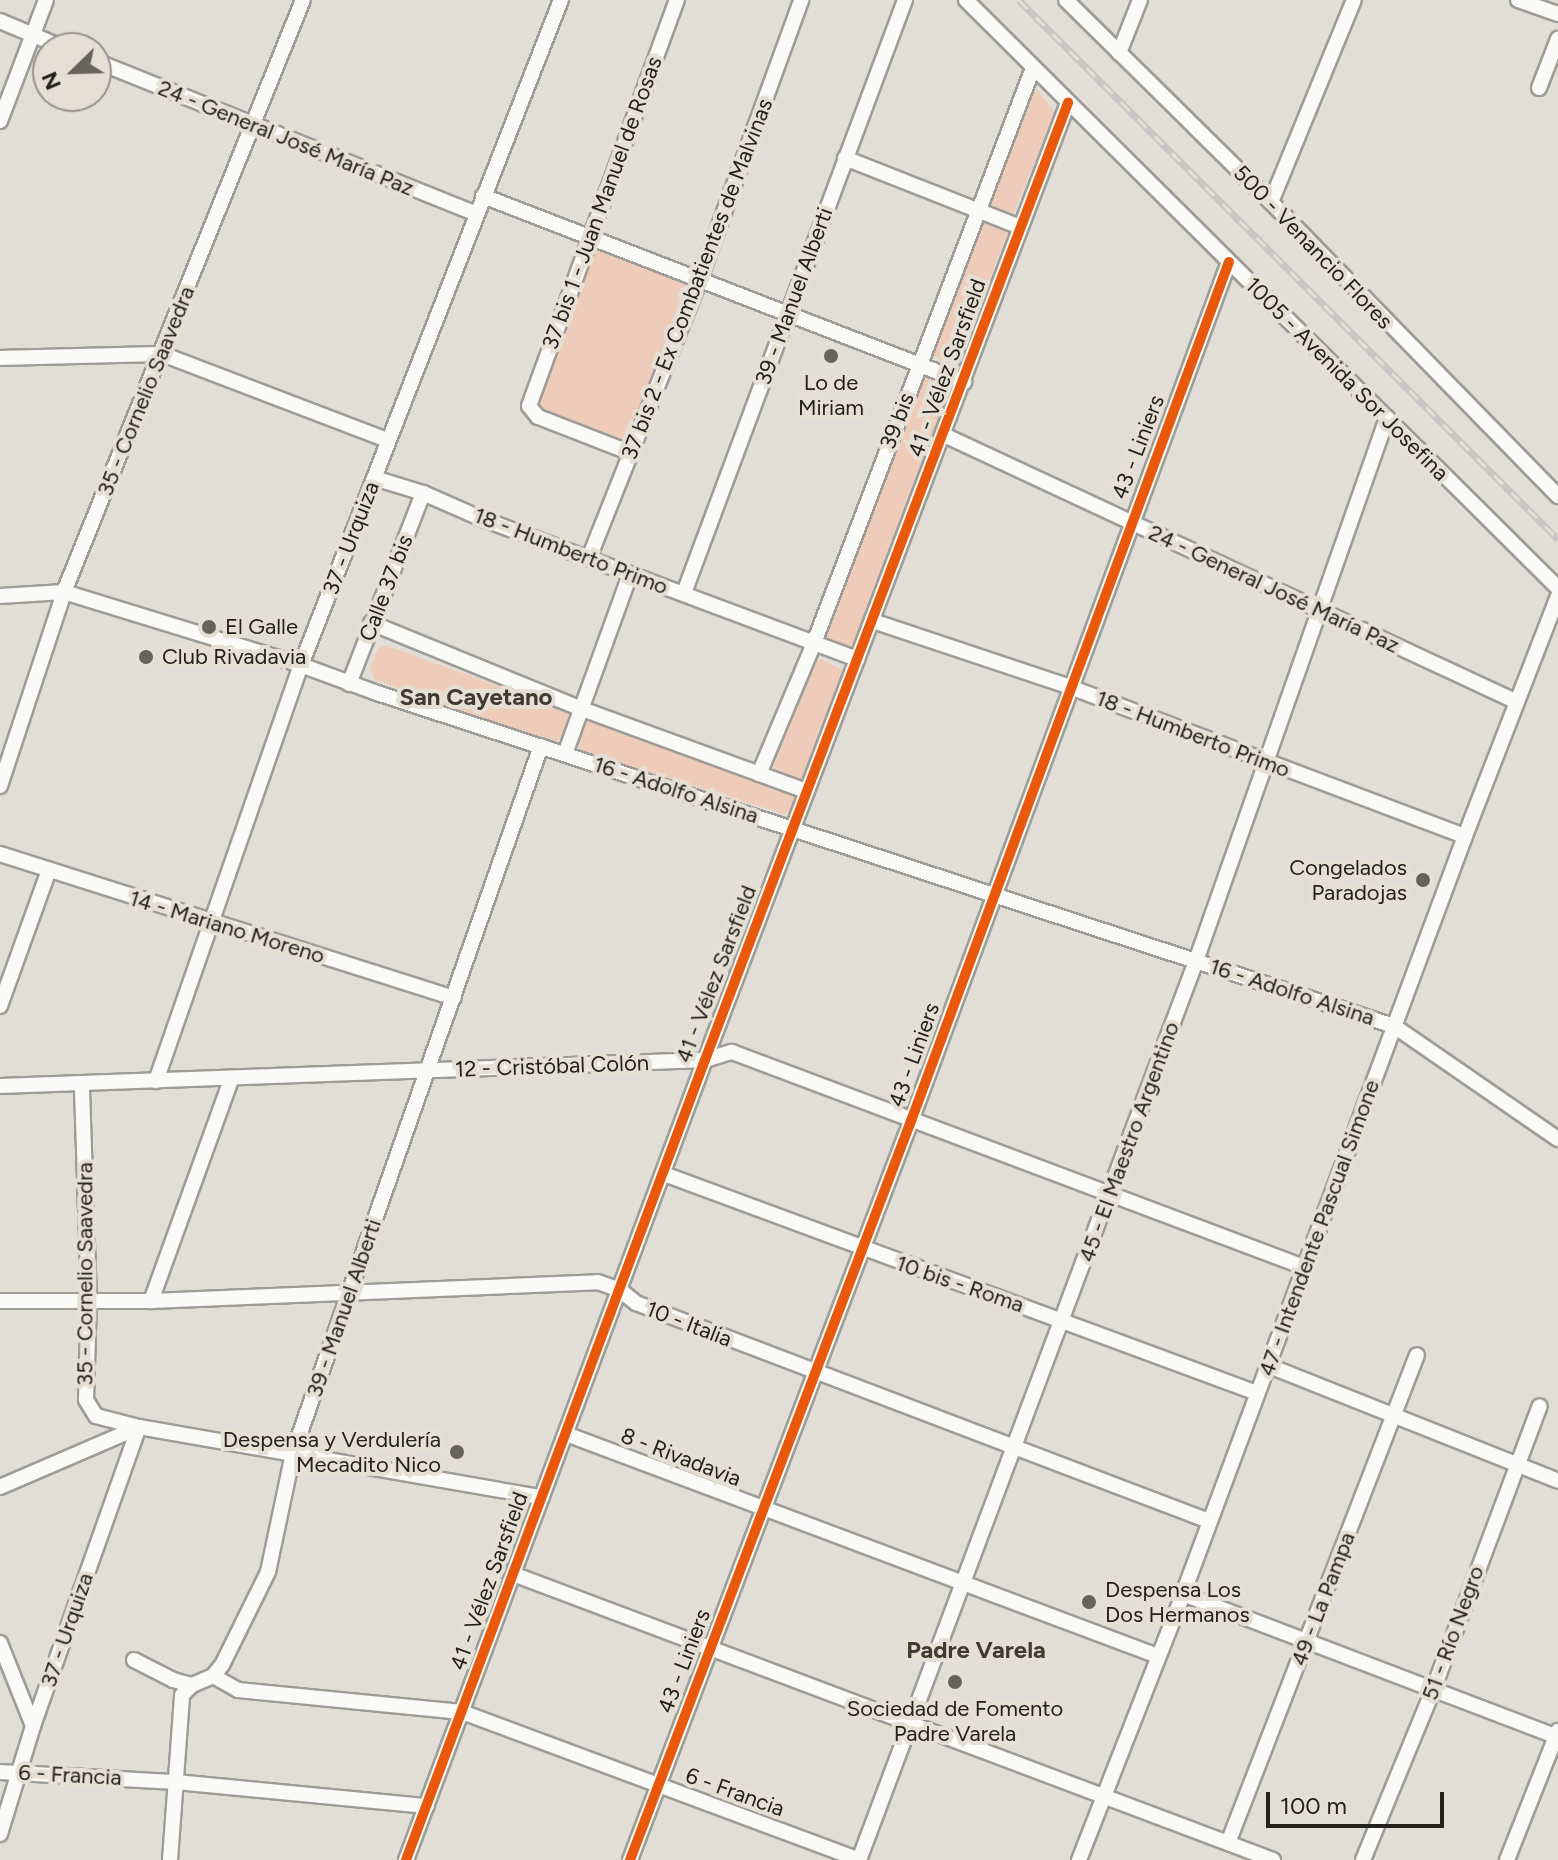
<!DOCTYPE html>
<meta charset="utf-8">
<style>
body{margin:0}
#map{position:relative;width:1558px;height:1860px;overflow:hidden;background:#e1ded7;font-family:Figtree,sans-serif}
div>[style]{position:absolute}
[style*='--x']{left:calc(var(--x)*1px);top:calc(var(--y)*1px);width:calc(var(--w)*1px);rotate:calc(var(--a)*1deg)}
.green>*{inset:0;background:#eeccb9}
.roads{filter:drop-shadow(2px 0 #9e9c97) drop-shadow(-2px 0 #9e9c97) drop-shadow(0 2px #9e9c97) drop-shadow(0 -2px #9e9c97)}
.minor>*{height:14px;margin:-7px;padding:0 7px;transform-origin:7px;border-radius:7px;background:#fafaf9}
.rail>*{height:7px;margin-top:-3.5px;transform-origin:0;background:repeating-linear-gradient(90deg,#e5e0d3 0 12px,#c8c7c5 0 24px);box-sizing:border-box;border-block:2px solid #c8c7c5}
.cycleway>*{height:10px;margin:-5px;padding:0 5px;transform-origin:5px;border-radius:5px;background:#e8590c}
.dots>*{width:22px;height:22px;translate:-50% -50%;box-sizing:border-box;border:4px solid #e5e0d3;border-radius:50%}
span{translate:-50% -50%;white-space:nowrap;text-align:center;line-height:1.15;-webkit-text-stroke:8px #e5e0d3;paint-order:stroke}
.street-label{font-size:22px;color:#23211c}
.poi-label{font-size:22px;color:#23211c}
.left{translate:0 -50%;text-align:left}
.right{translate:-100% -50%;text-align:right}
.neighbourhood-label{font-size:24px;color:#403b31;font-weight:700}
.north{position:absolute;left:32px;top:32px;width:80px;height:80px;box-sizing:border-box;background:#e5e0d3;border:2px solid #97948a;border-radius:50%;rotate:247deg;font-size:22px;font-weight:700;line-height:32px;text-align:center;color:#23211c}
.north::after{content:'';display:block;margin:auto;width:28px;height:36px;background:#66635d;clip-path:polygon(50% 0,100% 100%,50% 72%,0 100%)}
.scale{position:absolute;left:1266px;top:1792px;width:178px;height:36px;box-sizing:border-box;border:4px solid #23211c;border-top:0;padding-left:10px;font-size:24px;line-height:28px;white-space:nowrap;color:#23211c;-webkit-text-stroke:6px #e5e0d3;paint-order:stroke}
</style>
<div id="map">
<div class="green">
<i style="clip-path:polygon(1037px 90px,1055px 112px,1012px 217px,989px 206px,1032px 93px)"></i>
<i style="clip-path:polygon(979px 217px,1007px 229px,1007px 234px,959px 363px,952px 365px,930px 354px)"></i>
<i style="clip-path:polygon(595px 249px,682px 280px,685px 285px,632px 432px,623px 440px,546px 411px,537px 401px,591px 253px)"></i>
<i style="clip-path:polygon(923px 372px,950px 382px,951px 392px,850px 651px,824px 642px,821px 637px)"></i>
<i style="clip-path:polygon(385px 645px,565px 710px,569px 716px,562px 738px,552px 743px,375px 680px,370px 669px,378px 648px)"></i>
<i style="clip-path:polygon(821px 659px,846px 672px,804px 783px,772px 771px,813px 663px)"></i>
<i style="clip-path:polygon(585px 718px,794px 794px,797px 802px,791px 812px,784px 814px,582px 751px,577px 745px)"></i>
</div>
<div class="roads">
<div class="minor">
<i style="--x:966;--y:0;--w:834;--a:44.81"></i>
<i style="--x:1066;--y:0;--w:288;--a:44.6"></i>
<i style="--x:1271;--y:202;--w:411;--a:45.7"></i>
<i style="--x:1518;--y:0;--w:42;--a:19.3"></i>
<i style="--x:0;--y:21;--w:69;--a:22.9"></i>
<i style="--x:1119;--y:53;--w:57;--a:-68.4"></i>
<i style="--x:96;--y:61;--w:410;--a:21.9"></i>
<i style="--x:1539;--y:88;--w:53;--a:-68.8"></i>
<i style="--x:0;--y:121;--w:129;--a:-69.2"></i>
<i style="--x:845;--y:158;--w:188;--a:21.5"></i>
<i style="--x:483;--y:196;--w:516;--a:21.14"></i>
<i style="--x:1271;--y:202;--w:218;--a:-67.7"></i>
<i style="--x:0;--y:358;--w:162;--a:-1.4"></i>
<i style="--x:162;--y:354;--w:241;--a:20.9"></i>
<i style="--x:944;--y:435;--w:632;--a:24.98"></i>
<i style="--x:631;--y:453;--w:100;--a:-158.8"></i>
<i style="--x:538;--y:417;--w:14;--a:-129"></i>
<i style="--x:529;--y:406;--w:432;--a:-70"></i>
<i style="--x:374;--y:478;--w:51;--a:17"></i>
<i style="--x:423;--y:493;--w:62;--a:23.7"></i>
<i style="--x:480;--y:518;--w:403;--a:20.5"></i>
<i style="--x:589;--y:558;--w:298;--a:-68.3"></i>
<i style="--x:699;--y:281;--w:299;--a:-70"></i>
<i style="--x:684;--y:593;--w:633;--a:-69.56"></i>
<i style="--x:0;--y:596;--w:64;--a:-3.6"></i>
<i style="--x:64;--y:592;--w:248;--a:17.1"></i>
<i style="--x:301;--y:665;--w:81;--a:20.2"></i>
<i style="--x:377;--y:693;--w:1070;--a:18.13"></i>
<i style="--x:1394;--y:1026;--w:199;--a:34.6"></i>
<i style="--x:873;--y:621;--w:208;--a:18.5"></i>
<i style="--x:1070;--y:687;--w:422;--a:20.7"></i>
<i style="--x:371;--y:623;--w:228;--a:22.2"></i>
<i style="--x:582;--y:709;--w:239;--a:20.1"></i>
<i style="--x:349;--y:684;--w:205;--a:-68.8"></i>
<i style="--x:565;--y:754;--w:191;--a:-70.1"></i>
<i style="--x:759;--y:774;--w:142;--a:-67.2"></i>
<i style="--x:814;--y:643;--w:615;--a:-69.15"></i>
<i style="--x:0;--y:786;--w:204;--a:-71.7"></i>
<i style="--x:64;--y:592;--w:638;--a:-68.02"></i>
<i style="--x:0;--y:854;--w:476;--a:17.6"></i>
<i style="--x:0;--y:1006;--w:145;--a:-70.2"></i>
<i style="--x:156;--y:1081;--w:441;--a:-70.8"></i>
<i style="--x:301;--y:665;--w:714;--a:-68.65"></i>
<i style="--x:0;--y:1086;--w:705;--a:-2.11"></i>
<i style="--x:705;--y:1060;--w:28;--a:-17"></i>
<i style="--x:732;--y:1052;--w:611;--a:20.6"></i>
<i style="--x:664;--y:1174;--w:632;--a:20.27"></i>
<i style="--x:0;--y:1301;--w:151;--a:0"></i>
<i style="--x:151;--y:1301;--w:447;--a:-2.4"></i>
<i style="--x:598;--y:1282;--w:23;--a:20"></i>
<i style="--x:620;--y:1290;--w:21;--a:39"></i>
<i style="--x:636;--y:1303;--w:613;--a:20.83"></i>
<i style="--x:151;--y:1301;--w:235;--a:-70.1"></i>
<i style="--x:1267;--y:1365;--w:313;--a:21.7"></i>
<i style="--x:566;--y:1434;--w:632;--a:20.56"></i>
<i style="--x:0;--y:1487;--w:151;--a:-23.3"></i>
<i style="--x:139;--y:1427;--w:409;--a:9.9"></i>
<i style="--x:513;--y:1574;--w:812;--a:20.62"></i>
<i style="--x:1183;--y:1594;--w:401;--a:20.9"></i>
<i style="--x:0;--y:1643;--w:89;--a:68.3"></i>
<i style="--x:134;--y:1660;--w:44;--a:27.1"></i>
<i style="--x:173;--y:1680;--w:20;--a:15"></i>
<i style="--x:213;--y:1676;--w:29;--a:29"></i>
<i style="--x:238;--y:1690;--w:225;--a:5.6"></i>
<i style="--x:462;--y:1712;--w:424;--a:20.4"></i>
<i style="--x:0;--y:1772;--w:176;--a:3.3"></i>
<i style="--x:176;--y:1782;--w:252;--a:5.5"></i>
<i style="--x:0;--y:1834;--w:113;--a:-73"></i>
<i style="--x:33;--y:1726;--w:317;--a:-70.5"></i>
<i style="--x:139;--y:1427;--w:44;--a:-165.7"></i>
<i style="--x:96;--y:1416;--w:19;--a:-122"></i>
<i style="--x:86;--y:1400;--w:99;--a:-88.3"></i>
<i style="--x:89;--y:1301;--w:216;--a:-91.9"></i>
<i style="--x:1228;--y:1843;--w:523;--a:-68.83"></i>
<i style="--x:170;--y:1860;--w:165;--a:-85.8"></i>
<i style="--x:182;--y:1695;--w:14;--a:-45"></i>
<i style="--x:192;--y:1685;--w:23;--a:-23"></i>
<i style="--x:213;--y:1676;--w:14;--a:-51"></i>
<i style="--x:222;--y:1665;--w:104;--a:-63.7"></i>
<i style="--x:268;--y:1572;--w:122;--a:-78.1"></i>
<i style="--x:293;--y:1453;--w:749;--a:-70.67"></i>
<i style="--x:406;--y:1860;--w:854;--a:-69.51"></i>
<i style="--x:705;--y:1060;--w:1024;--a:-69.23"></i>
<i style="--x:630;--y:1860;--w:791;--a:-69.18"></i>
<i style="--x:911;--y:1121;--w:916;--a:-69.69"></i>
<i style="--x:859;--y:1860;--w:960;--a:-69.45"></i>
<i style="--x:1196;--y:961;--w:576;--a:-70.62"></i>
<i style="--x:1079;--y:1860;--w:286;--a:-68.6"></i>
<i style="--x:1183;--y:1594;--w:809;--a:-69.59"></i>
<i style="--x:1465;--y:836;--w:257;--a:-68.8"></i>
<i style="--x:1363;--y:1860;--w:184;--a:-67.6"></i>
<i style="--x:1433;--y:1690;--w:303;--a:-69.4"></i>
<i style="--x:1507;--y:1860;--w:139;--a:-68.4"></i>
</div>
</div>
<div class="rail">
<i style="--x:1019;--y:0;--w:762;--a:45"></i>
</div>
<div class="cycleway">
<i style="--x:406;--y:1860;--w:854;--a:-69.51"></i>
<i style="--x:705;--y:1060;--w:1024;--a:-69.23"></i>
<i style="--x:630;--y:1860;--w:791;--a:-69.18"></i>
<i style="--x:911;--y:1121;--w:916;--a:-69.69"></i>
</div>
<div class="dots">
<i style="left:831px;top:356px;background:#66635d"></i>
<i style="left:209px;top:627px;background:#66635d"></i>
<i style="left:146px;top:657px;background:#66635d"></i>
<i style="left:1423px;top:880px;background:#66635d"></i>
<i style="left:457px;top:1452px;background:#66635d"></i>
<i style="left:1089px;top:1602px;background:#66635d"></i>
<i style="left:955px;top:1682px;background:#66635d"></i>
</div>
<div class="street-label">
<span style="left:286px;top:138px;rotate:22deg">24 - General José María Paz</span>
<span style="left:602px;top:203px;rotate:-70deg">37 bis 1 - Juan Manuel de Rosas</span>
<span style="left:1313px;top:247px;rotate:46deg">500 - Venancio Flores</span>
<span style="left:697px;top:279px;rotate:-69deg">37 bis 2 - Ex Combatientes de Malvinas</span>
<span style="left:794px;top:296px;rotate:-70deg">39 - Manuel Alberti</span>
<span style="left:947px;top:368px;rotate:-70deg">41 - Vélez Sarsfield</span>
<span style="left:1347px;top:379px;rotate:45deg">1005 - Avenida Sor Josefina</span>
<span style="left:146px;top:391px;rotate:-68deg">35 - Cornelio Saavedra</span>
<span style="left:897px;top:421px;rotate:-69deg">39 bis</span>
<span style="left:1138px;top:447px;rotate:-69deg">43 - Liniers</span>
<span style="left:351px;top:538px;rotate:-69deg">37 - Urquiza</span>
<span style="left:571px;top:551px;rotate:21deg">18 - Humberto Primo</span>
<span style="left:386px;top:588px;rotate:-69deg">Calle 37 bis</span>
<span style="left:1274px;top:589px;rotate:25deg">24 - General José María Paz</span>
<span style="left:1193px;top:734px;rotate:21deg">18 - Humberto Primo</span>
<span style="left:676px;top:790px;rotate:18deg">16 - Adolfo Alsina</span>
<span style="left:227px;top:927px;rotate:17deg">14 - Mariano Moreno</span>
<span style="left:716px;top:974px;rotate:-69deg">41 - Vélez Sarsfield</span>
<span style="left:1292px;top:992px;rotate:18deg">16 - Adolfo Alsina</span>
<span style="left:914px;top:1055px;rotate:-70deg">43 - Liniers</span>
<span style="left:552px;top:1066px;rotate:-2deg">12 - Cristóbal Colón</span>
<span style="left:1129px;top:1142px;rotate:-70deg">45 - El Maestro Argentino</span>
<span style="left:1319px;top:1228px;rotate:-70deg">47 - Intendente Pascual Simone</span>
<span style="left:85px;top:1274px;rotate:-90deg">35 - Cornelio Saavedra</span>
<span style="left:960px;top:1284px;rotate:19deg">10 bis - Roma</span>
<span style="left:344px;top:1308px;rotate:-71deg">39 - Manuel Alberti</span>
<span style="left:689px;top:1324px;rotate:21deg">10 - Italia</span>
<span style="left:681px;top:1457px;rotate:21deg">8 - Rivadavia</span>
<span style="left:489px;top:1581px;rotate:-70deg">41 - Vélez Sarsfield</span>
<span style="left:1323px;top:1599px;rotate:-69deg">49 - La Pampa</span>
<span style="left:67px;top:1630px;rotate:-71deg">37 - Urquiza</span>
<span style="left:1453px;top:1633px;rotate:-70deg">51 - Río Negro</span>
<span style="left:684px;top:1661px;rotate:-69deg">43 - Liniers</span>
<span style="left:70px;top:1775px;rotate:3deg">6 - Francia</span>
<span style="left:735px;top:1792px;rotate:20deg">6 - Francia</span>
</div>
<div class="poi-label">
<span style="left:831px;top:395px">Lo de<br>Miriam</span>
<span class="left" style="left:225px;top:627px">El Galle</span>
<span class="left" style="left:162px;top:657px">Club Rivadavia</span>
<span class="right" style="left:1407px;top:880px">Congelados<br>Paradojas</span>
<span class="right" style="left:441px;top:1452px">Despensa y Verdulería<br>Mecadito Nico</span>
<span class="left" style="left:1105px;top:1602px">Despensa Los<br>Dos Hermanos</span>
<span style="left:955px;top:1721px">Sociedad de Fomento<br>Padre Varela</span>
</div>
<div class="neighbourhood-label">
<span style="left:476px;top:697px">San Cayetano</span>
<span style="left:976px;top:1650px">Padre Varela</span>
</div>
<div class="north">N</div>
<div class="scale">100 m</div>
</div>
